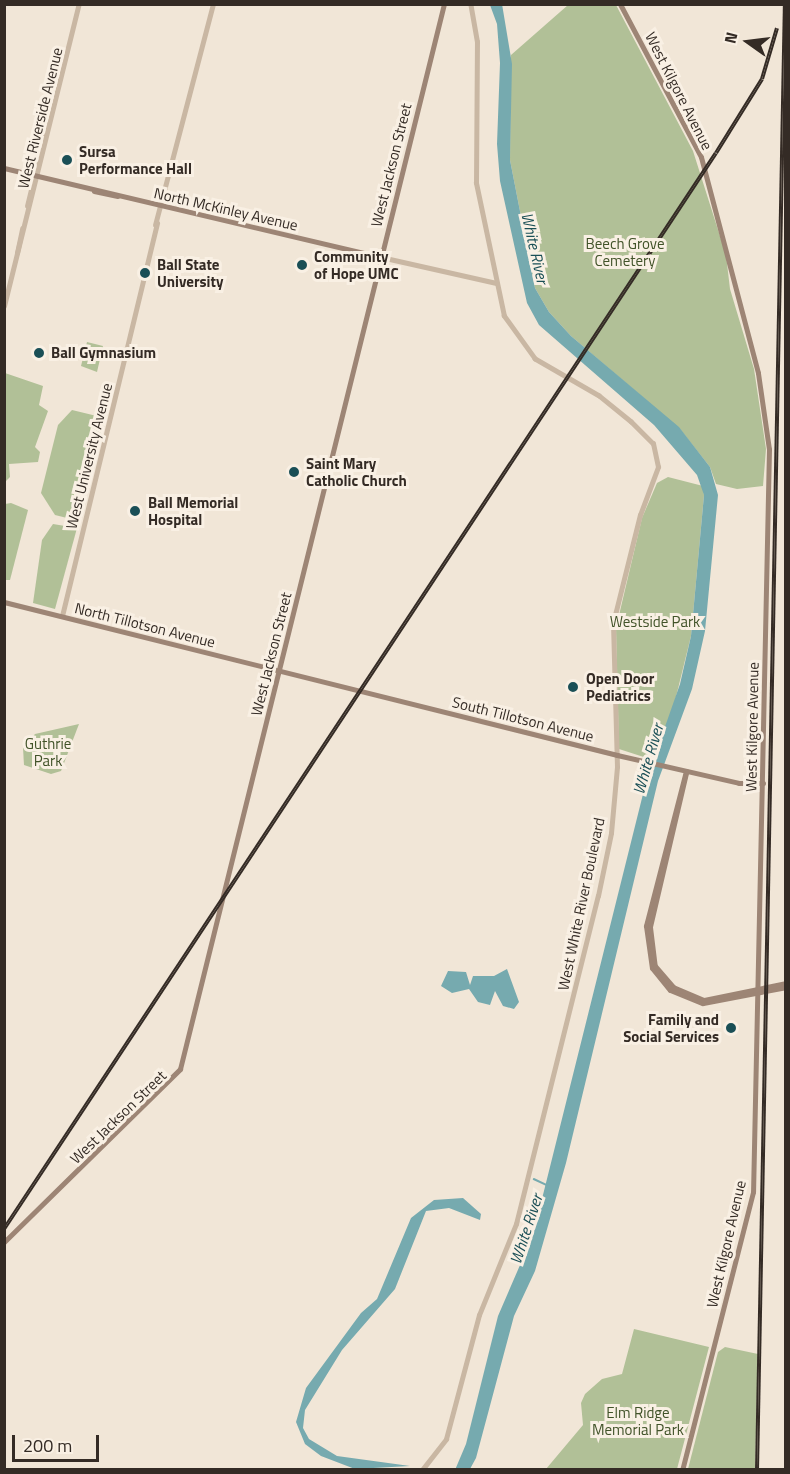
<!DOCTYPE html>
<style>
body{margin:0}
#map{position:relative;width:790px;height:1474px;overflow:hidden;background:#f1e6d7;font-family:"Titillium Web",sans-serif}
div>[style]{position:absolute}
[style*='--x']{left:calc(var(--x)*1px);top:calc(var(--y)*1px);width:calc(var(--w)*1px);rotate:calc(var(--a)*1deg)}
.green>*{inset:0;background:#b1c097}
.water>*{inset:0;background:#76aaaf}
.stream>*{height:1.5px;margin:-0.75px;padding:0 0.75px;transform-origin:0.75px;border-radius:0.75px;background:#76aaaf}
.tertiary>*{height:4.5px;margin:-2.25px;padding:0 2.25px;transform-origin:2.25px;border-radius:2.25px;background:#c9b7a3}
.secondary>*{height:5px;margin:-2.5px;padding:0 2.5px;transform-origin:2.5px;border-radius:2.5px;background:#9d8575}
.rail>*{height:4px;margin-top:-2px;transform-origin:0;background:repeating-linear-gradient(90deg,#f9f0e4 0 4.5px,#342b25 0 9px);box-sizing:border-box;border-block:2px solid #342b25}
.dots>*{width:16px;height:16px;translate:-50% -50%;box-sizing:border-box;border:3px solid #f9f0e4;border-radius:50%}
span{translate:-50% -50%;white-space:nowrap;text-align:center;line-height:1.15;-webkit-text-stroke:6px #f9f0e4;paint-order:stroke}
.street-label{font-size:15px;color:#342b25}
.poi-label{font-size:15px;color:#342b25;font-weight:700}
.left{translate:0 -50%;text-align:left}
.right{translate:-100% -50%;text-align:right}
.park-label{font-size:15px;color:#415329}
.water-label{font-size:16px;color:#1a4f56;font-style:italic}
.frame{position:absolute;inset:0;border:6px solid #342b25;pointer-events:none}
.north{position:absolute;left:718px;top:12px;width:60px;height:60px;-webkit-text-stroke:4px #f9f0e4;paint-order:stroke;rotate:284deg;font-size:16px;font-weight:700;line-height:24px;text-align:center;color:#342b25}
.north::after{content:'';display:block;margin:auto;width:21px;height:27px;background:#342b25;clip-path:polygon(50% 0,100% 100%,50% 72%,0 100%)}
.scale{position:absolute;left:12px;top:1435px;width:87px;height:27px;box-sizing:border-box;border:3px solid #342b25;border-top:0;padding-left:8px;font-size:18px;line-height:21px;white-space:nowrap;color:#342b25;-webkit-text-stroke:4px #f9f0e4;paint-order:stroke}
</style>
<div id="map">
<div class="green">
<i style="clip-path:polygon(568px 5px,616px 5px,693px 151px,726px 255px,730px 289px,754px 369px,766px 449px,763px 486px,737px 489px,716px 484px,710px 467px,680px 429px,571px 336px,549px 312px,535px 288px,510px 160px,511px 55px)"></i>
<i style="clip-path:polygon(87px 342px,103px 346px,97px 372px,81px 366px)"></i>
<i style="clip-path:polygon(5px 373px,43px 386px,39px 405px,48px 411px,35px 447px,40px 452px,38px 462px,9px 464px,10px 477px,5px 482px)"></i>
<i style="clip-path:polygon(72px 410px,105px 418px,79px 521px,55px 515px,41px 493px,58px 425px)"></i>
<i style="clip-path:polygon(668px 477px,703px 486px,704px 495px,691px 636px,672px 713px,653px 760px,619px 749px,616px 628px,642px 518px,657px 483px)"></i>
<i style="clip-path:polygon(11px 503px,28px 510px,10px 580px,5px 580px,5px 504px)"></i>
<i style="clip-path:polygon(53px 524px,77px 528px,55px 609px,33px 603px,42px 540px)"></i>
<i style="clip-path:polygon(79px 724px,61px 771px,51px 774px,24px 765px,23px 748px,35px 734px)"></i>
<i style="clip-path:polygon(634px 1329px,709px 1347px,677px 1469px,546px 1469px,583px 1425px,581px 1403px,585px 1394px,602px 1379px,622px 1374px)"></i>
<i style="clip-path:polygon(725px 1347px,758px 1354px,755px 1469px,688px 1469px,718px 1352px)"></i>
</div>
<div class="water">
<i style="clip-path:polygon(502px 4px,512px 64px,510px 160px,535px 288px,549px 312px,571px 336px,679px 427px,710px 467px,718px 495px,705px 631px,692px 689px,658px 781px,566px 1163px,535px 1271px,514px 1316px,476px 1458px,470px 1469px,455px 1470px,466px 1444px,498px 1316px,533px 1235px,647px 778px,680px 684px,691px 636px,704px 495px,697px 475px,654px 425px,539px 325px,527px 303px,500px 181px,497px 144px,500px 63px,497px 24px,490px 5px)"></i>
<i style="clip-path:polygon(507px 969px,519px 1002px,514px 1009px,503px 1006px,495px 991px,490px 1005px,478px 1002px,469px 989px,452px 993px,441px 986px,448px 971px,466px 972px,470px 985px,473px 976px,494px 976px)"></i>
<i style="clip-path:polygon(463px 1198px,481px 1214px,480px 1220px,449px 1208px,426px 1211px,395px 1289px,342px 1350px,305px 1410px,303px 1428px,309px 1439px,337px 1456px,410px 1466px,355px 1469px,321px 1456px,305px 1444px,296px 1422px,306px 1388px,361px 1313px,377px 1299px,411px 1218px,434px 1200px)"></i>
</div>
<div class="stream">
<i style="--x:534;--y:1179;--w:14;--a:25"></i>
</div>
<div class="tertiary">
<i style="--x:27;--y:206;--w:84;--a:-76.3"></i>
<i style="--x:155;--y:225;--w:228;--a:-75.3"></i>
<i style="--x:17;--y:253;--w:25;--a:-78"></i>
<i style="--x:381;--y:257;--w:118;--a:12.7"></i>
<i style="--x:4;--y:306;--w:311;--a:-76.1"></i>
<i style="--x:62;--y:616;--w:404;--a:-76.4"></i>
<i style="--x:422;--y:1470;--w:39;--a:-52"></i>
<i style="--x:446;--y:1439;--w:128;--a:-75.1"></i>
<i style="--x:479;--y:1315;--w:98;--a:-67.9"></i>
<i style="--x:516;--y:1224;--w:338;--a:-76"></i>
<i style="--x:598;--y:896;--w:64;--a:-78.3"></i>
<i style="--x:611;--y:833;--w:66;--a:-84.8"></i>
<i style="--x:617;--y:767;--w:144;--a:-91.6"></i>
<i style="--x:613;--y:623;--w:111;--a:-76"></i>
<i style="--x:640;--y:515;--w:51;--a:-69.4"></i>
<i style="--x:658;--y:467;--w:24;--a:-102"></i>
<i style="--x:653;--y:444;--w:31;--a:-135"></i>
<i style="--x:631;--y:422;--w:41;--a:-140.9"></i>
<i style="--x:599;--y:396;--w:74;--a:-150"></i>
<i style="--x:535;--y:359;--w:53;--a:-125.8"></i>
<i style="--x:504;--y:316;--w:136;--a:-101.9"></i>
<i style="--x:476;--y:183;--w:141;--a:-89.6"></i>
<i style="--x:477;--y:42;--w:39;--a:-100"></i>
</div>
<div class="secondary">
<i style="--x:620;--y:4;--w:173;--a:62.1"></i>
<i style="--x:701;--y:157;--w:223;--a:75.2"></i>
<i style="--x:758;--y:373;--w:77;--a:81.8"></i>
<i style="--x:769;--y:449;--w:743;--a:91.23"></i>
<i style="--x:753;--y:1192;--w:287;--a:104.3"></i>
<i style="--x:4;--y:168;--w:387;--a:13.3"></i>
<i style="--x:94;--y:191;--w:24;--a:12"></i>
<i style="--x:4;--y:602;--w:632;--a:14.01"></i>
<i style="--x:617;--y:755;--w:125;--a:12.9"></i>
<i style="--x:739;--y:783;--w:24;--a:0"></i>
<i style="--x:686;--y:771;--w:160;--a:104.5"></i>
<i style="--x:646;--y:926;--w:42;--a:81.9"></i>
<i style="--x:652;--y:968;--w:28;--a:51"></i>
<i style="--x:670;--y:990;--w:35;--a:22"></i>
<i style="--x:703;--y:1003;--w:85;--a:-10.9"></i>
<i style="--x:686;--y:773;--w:158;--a:103.2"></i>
<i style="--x:650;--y:927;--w:39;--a:83"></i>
<i style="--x:655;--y:966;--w:28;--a:49"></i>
<i style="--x:673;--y:987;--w:34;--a:23"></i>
<i style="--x:704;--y:1000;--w:84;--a:-11.7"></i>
<i style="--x:4;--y:1242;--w:247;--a:-44.5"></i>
<i style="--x:180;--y:1069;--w:1097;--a:-76.08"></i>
</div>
<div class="rail">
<i style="--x:4;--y:1229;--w:1290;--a:-56.51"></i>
<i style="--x:716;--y:153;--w:87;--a:-58.1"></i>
<i style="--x:762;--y:79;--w:53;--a:-73.6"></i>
<i style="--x:757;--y:1470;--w:1466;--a:-88.91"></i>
</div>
<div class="dots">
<i style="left:67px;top:160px;background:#1a4f56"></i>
<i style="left:302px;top:265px;background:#1a4f56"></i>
<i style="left:145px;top:273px;background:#1a4f56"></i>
<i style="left:39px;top:353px;background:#1a4f56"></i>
<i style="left:294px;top:472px;background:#1a4f56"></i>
<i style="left:135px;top:511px;background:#1a4f56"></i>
<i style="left:573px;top:687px;background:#1a4f56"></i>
<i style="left:731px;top:1028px;background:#1a4f56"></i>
</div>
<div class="street-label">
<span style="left:679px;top:91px;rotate:63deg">West Kilgore Avenue</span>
<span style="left:40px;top:118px;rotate:-76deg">West Riverside Avenue</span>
<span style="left:391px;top:165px;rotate:-76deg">West Jackson Street</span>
<span style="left:226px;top:209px;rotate:13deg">North McKinley Avenue</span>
<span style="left:89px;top:456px;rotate:-76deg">West University Avenue</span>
<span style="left:145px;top:625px;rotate:14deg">North Tillotson Avenue</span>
<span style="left:271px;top:654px;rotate:-76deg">West Jackson Street</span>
<span style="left:523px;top:719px;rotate:14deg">South Tillotson Avenue</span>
<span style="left:752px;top:727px;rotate:-89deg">West Kilgore Avenue</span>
<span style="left:581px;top:904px;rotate:-78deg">West White River Boulevard</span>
<span style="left:118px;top:1117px;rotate:-44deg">West Jackson Street</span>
<span style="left:726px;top:1244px;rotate:-77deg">West Kilgore Avenue</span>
</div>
<div class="poi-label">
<span class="left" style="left:79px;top:160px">Sursa<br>Performance Hall</span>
<span class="left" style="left:314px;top:265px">Community<br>of Hope UMC</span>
<span class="left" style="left:157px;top:273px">Ball State<br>University</span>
<span class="left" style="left:51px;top:353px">Ball Gymnasium</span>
<span class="left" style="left:306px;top:472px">Saint Mary<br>Catholic Church</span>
<span class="left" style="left:148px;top:511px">Ball Memorial<br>Hospital</span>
<span class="left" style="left:586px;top:687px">Open Door<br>Pediatrics</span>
<span class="right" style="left:719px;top:1028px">Family and<br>Social Services</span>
</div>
<div class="park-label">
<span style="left:625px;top:252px">Beech Grove<br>Cemetery</span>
<span style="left:655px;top:622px">Westside Park</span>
<span style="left:48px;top:752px">Guthrie<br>Park</span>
<span style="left:638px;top:1421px">Elm Ridge<br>Memorial Park</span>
</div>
<div class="water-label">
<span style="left:535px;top:248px;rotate:77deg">White River</span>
<span style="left:648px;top:759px;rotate:-74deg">White River</span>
<span style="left:526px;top:1229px;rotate:-72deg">White River</span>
</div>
<div class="frame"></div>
<div class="north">N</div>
<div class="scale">200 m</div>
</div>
